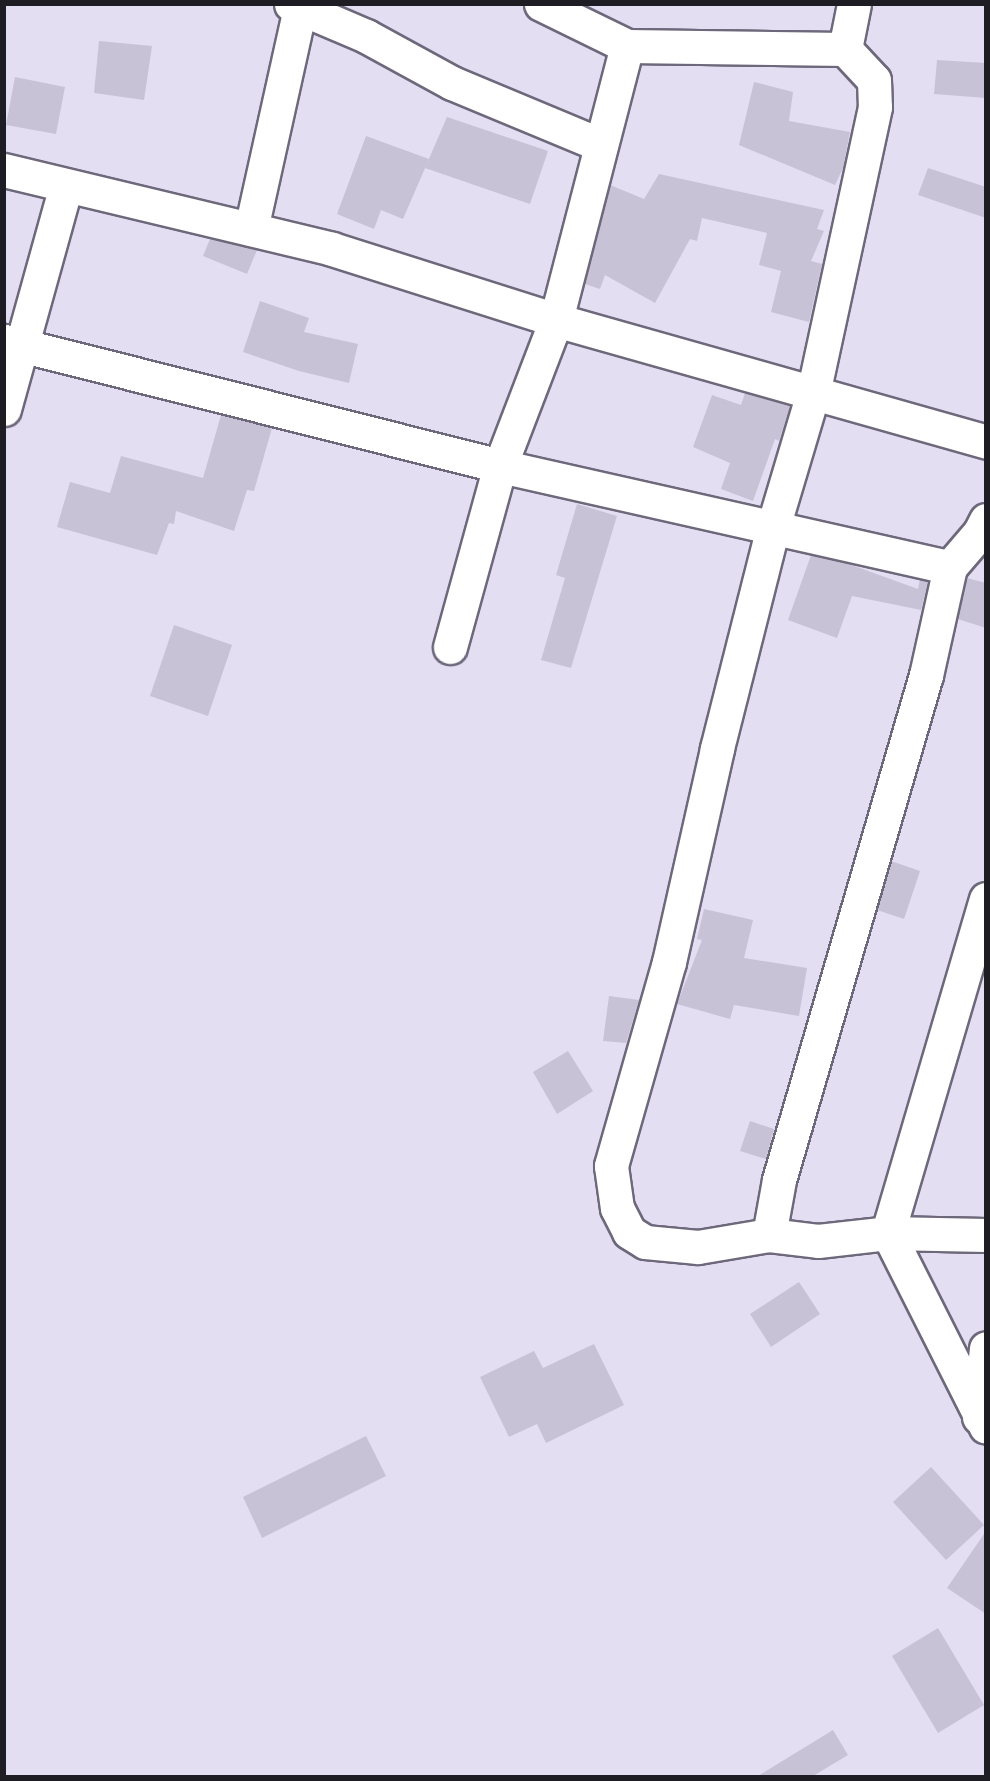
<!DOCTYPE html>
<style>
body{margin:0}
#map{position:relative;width:990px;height:1781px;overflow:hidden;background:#e4def3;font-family:"PT Sans",sans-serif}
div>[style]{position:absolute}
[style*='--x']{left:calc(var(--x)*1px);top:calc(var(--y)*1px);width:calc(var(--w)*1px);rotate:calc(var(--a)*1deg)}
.building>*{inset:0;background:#c8c2d7}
.roads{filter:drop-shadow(2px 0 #6e687b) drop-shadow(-2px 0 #6e687b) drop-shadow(0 2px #6e687b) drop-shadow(0 -2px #6e687b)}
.minor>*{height:33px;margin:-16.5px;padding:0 16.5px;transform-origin:16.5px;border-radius:16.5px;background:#fff}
span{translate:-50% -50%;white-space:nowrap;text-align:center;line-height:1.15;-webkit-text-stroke:4.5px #f1ecfd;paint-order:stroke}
.frame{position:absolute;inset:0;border:6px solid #1f1d24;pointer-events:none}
</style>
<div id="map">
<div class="building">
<i style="clip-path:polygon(99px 41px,152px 46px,144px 100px,94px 93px)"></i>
<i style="clip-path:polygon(937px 60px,986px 63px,986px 98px,934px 94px)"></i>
<i style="clip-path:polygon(15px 77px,65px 87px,56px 134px,6px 125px)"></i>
<i style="clip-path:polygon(754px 82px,793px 92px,789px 121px,850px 132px,843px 168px,835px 185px,739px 145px)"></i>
<i style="clip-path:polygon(447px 117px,548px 151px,530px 204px,425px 168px)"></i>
<i style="clip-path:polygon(366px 136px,429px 159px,403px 219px,381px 210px,374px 229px,337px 214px)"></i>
<i style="clip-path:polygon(928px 168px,986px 187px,986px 218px,918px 195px)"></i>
<i style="clip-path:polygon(659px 174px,824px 210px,817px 229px,824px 231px,811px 261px,822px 264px,809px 322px,771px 312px,781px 271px,759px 265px,767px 233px,702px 218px,697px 241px,690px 239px,655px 303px,605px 275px,600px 289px,585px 284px,610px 185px,644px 199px)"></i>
<i style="clip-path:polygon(210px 239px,257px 250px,247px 274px,203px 256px)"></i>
<i style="clip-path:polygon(260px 301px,309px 318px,304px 332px,358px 344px,349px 383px,299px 371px,243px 352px)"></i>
<i style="clip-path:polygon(745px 393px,790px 406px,779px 441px,775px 439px,753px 501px,721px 489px,730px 463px,693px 447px,712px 395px,741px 405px)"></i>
<i style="clip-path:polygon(221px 415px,272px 428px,254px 491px,247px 490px,234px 531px,176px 511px,174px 524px,169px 523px,157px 555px,57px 527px,70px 482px,110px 493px,121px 456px,203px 478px)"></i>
<i style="clip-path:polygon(577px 504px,617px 516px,571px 668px,541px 660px,565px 578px,556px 575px)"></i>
<i style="clip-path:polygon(811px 555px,846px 563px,918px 589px,920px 579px,928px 581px,921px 610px,852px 596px,837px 638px,788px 620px)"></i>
<i style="clip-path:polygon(967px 578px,986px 583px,986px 628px,958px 619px)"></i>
<i style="clip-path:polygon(174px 625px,232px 645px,208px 716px,150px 696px)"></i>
<i style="clip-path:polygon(891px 861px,920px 871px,904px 919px,877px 910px)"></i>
<i style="clip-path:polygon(704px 909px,753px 920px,744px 958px,807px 968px,799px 1016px,734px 1005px,730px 1019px,677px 1004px,702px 940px,697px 939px)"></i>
<i style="clip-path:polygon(609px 996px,639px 1000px,626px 1043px,603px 1041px)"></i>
<i style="clip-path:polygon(568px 1051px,593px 1091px,557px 1114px,533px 1072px)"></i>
<i style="clip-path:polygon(750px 1121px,774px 1129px,766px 1159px,740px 1151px)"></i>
<i style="clip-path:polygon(799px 1282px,820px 1314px,771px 1347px,750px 1314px)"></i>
<i style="clip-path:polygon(594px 1344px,624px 1405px,546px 1443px,537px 1424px,509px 1437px,480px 1377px,534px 1351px,543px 1368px)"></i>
<i style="clip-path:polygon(366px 1436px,386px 1476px,262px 1538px,243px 1497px)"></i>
<i style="clip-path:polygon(931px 1467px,984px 1525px,946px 1560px,893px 1502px)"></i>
<i style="clip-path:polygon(986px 1531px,986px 1614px,947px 1588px)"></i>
<i style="clip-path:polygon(938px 1628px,984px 1705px,938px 1733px,892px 1656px)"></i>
<i style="clip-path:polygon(833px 1730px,848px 1755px,813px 1776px,758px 1776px)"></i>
</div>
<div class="roads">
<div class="minor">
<i style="--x:291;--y:4;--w:82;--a:23.1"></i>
<i style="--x:366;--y:36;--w:98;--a:28.7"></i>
<i style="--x:452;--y:83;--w:161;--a:22.6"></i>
<i style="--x:541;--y:4;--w:96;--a:26"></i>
<i style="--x:627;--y:46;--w:218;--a:0.8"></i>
<i style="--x:845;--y:49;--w:42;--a:46.9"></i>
<i style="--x:874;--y:80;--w:27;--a:88"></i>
<i style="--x:875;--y:107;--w:293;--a:102.2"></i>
<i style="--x:813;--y:393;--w:140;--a:106.6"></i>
<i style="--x:773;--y:527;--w:229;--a:104.2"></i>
<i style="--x:717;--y:749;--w:218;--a:102.7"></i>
<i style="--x:669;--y:962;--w:212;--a:105.9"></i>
<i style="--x:611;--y:1166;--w:42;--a:81.9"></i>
<i style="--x:617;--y:1208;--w:27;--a:63"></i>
<i style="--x:629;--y:1232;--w:19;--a:32"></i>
<i style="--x:645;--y:1242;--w:53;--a:5.4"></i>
<i style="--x:698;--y:1247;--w:72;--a:-9.6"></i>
<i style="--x:845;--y:49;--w:46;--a:-78.7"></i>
<i style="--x:4;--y:170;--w:337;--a:13.5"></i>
<i style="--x:332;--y:249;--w:235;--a:17.6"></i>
<i style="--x:556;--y:320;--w:447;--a:15.8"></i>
<i style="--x:251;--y:229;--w:230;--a:-77.5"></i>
<i style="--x:4;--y:341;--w:512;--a:14.14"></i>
<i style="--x:500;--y:466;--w:461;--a:12.7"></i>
<i style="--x:4;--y:409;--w:232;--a:-74.5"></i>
<i style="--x:986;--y:520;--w:13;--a:117"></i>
<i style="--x:980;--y:532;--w:46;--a:130.6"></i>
<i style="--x:950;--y:567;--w:111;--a:102.5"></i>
<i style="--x:926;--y:675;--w:526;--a:106.23"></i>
<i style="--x:779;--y:1180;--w:56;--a:100.3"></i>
<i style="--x:769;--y:1235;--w:49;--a:7"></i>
<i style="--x:818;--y:1241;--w:70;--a:-6.5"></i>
<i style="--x:888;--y:1233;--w:98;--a:1.2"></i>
<i style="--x:450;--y:647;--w:188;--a:-74.6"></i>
<i style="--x:500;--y:466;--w:156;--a:-69"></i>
<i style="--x:556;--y:320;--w:283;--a:-75.5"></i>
<i style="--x:986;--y:899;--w:348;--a:106.4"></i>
<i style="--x:888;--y:1233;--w:217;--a:63.2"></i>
<i style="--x:979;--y:1417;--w:69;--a:-84.2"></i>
</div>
</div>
<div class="frame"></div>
</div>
